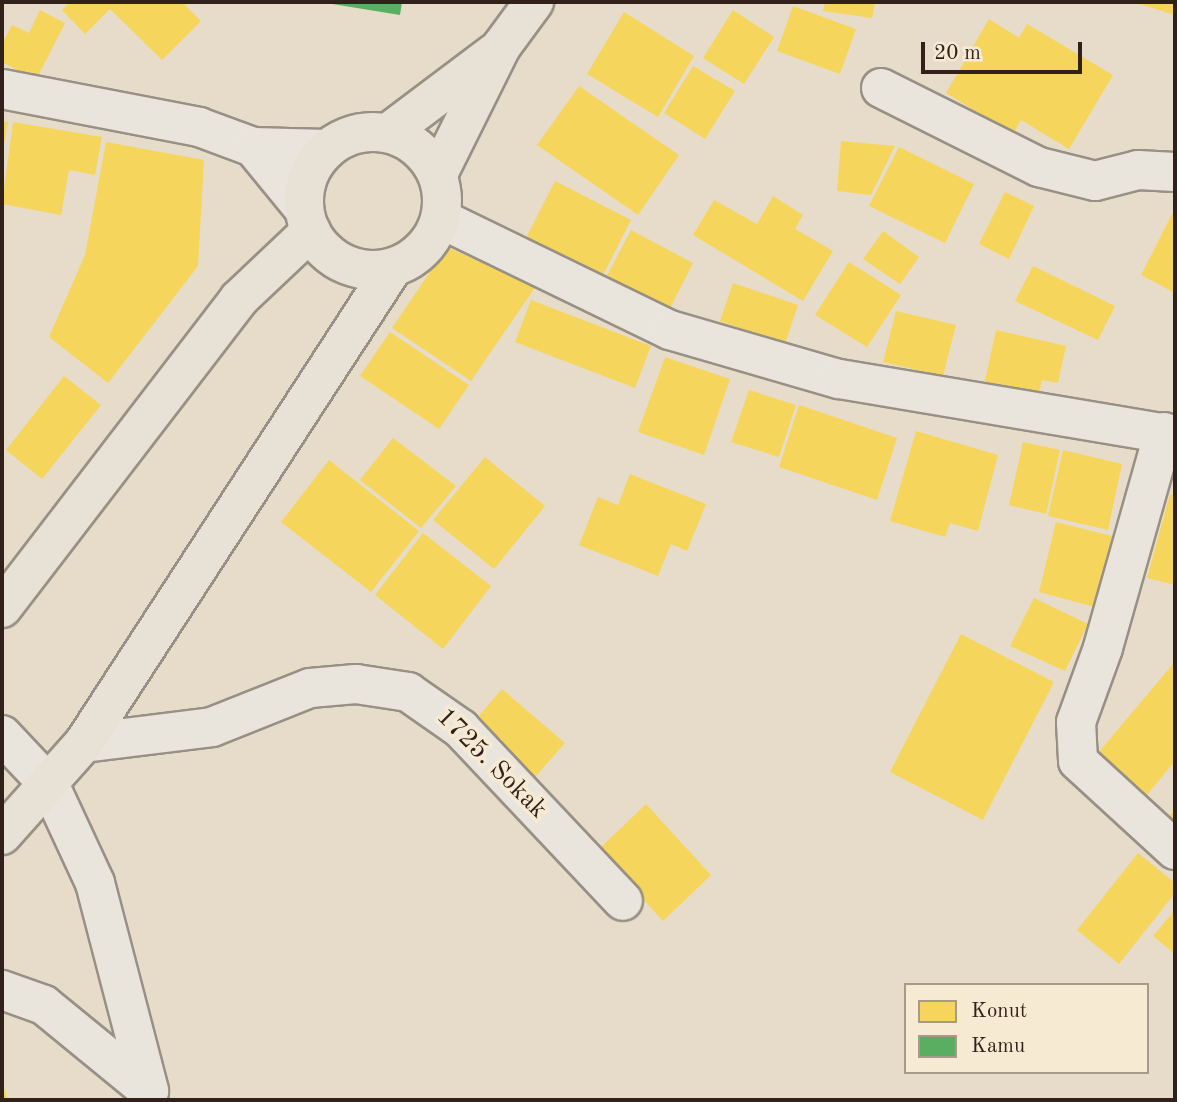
<!DOCTYPE html>
<style>
body{margin:0}
#map{position:relative;width:1177px;height:1102px;overflow:hidden;background:#e6dcc9;font-family:"Old Standard TT",serif}
div>[style]{position:absolute}
[style*='--x']{left:calc(var(--x)*1px);top:calc(var(--y)*1px);width:calc(var(--w)*1px);rotate:calc(var(--a)*1deg)}
.homes>*{inset:0;background:#f6d55c}
.public>*{inset:0;background:#5aae61}
.roads{filter:drop-shadow(2px 0 #989084) drop-shadow(-2px 0 #989084) drop-shadow(0 2px #989084) drop-shadow(0 -2px #989084)}
.minor>*{height:38px;margin:-19px;padding:0 19px;transform-origin:19px;border-radius:19px;background:#eae5dc}
.major>*{height:38px;margin:-19px;padding:0 19px;transform-origin:19px;border-radius:19px;background:#e7e1d6}
.major>.ring{margin:-19px;padding:0;box-sizing:content-box;background:none;border:38px solid #e7e1d6;border-radius:50%}
span{translate:-50% -50%;white-space:nowrap;text-align:center;line-height:1.15;-webkit-text-stroke:7px #f7ead3;paint-order:stroke}
.street-label{font-size:26px;color:#31211a}
.frame{position:absolute;inset:0;border:4px solid #31211a;pointer-events:none}
.legend{position:absolute;left:904px;top:983px;width:245px;height:91px;box-sizing:border-box;background:#f7ead3;border:2px solid #a89a89;margin:0;padding:9px 12px;list-style:none;font-size:21px;color:#31211a}
.legend li{display:flex;align-items:center;gap:14px;height:35px}
.legend b{width:35px;border:2px solid #a89a89}
.scale{position:absolute;left:921px;top:42px;width:161px;height:32px;box-sizing:border-box;border:4px solid #31211a;border-top:0;padding-left:9px;font-size:21px;line-height:24px;white-space:nowrap;color:#31211a;-webkit-text-stroke:5px #f7ead3;paint-order:stroke}
</style>
<div id="map">
<div class="homes">
<i style="clip-path:polygon(70px 2px,182px 2px,201px 21px,162px 60px,110px 9px,85px 34px,62px 10px)"></i>
<i style="clip-path:polygon(825px 2px,875px 2px,872px 18px,823px 11px)"></i>
<i style="clip-path:polygon(1133px 2px,1175px 2px,1175px 15px)"></i>
<i style="clip-path:polygon(793px 6px,856px 29px,840px 74px,777px 51px)"></i>
<i style="clip-path:polygon(40px 10px,65px 23px,36px 80px,2px 62px,2px 44px,12px 25px,29px 33px)"></i>
<i style="clip-path:polygon(733px 10px,774px 37px,744px 84px,703px 58px)"></i>
<i style="clip-path:polygon(624px 12px,694px 56px,658px 117px,587px 74px)"></i>
<i style="clip-path:polygon(989px 19px,1019px 38px,1027px 24px,1113px 75px,1069px 149px,1021px 120px,1013px 134px,946px 93px)"></i>
<i style="clip-path:polygon(693px 66px,735px 91px,705px 139px,664px 113px)"></i>
<i style="clip-path:polygon(579px 86px,679px 155px,638px 215px,537px 145px)"></i>
<i style="clip-path:polygon(2px 121px,8px 122px,3px 149px,2px 149px)"></i>
<i style="clip-path:polygon(13px 122px,102px 137px,95px 175px,69px 170px,61px 215px,2px 204px)"></i>
<i style="clip-path:polygon(841px 141px,895px 146px,871px 195px,837px 191px)"></i>
<i style="clip-path:polygon(106px 142px,204px 160px,198px 266px,108px 383px,49px 337px,85px 255px)"></i>
<i style="clip-path:polygon(899px 147px,974px 184px,945px 243px,869px 206px)"></i>
<i style="clip-path:polygon(555px 181px,631px 220px,599px 283px,523px 244px)"></i>
<i style="clip-path:polygon(1005px 192px,1034px 206px,1009px 259px,979px 244px)"></i>
<i style="clip-path:polygon(773px 196px,803px 215px,795px 229px,833px 251px,803px 301px,693px 235px,714px 200px,757px 224px)"></i>
<i style="clip-path:polygon(1172px 214px,1175px 215px,1175px 293px,1141px 275px)"></i>
<i style="clip-path:polygon(631px 230px,693px 263px,665px 318px,602px 285px)"></i>
<i style="clip-path:polygon(883px 231px,919px 257px,900px 284px,863px 259px)"></i>
<i style="clip-path:polygon(447px 247px,536px 286px,471px 381px,392px 328px)"></i>
<i style="clip-path:polygon(849px 262px,901px 295px,867px 347px,815px 315px)"></i>
<i style="clip-path:polygon(1033px 266px,1115px 306px,1098px 340px,1015px 301px)"></i>
<i style="clip-path:polygon(733px 283px,798px 305px,785px 344px,720px 321px)"></i>
<i style="clip-path:polygon(531px 300px,651px 346px,635px 388px,515px 342px)"></i>
<i style="clip-path:polygon(896px 311px,956px 325px,943px 376px,883px 362px)"></i>
<i style="clip-path:polygon(996px 330px,1066px 346px,1058px 383px,1042px 380px,1037px 401px,983px 390px)"></i>
<i style="clip-path:polygon(390px 332px,469px 385px,439px 429px,360px 376px)"></i>
<i style="clip-path:polygon(665px 357px,730px 379px,704px 455px,638px 432px)"></i>
<i style="clip-path:polygon(64px 376px,101px 405px,42px 479px,6px 450px)"></i>
<i style="clip-path:polygon(749px 390px,796px 405px,779px 457px,731px 442px)"></i>
<i style="clip-path:polygon(799px 405px,897px 438px,877px 500px,779px 467px)"></i>
<i style="clip-path:polygon(916px 431px,998px 455px,978px 531px,950px 523px,945px 537px,890px 521px)"></i>
<i style="clip-path:polygon(393px 438px,456px 486px,421px 528px,360px 480px)"></i>
<i style="clip-path:polygon(1023px 442px,1060px 450px,1046px 514px,1009px 505px)"></i>
<i style="clip-path:polygon(1063px 450px,1122px 464px,1108px 530px,1048px 516px)"></i>
<i style="clip-path:polygon(485px 457px,545px 506px,494px 569px,433px 520px)"></i>
<i style="clip-path:polygon(329px 460px,419px 531px,371px 592px,281px 522px)"></i>
<i style="clip-path:polygon(630px 474px,706px 504px,687px 551px,671px 544px,658px 576px,579px 545px,598px 497px,618px 505px)"></i>
<i style="clip-path:polygon(1170px 494px,1175px 496px,1175px 585px,1147px 578px)"></i>
<i style="clip-path:polygon(1056px 522px,1112px 536px,1095px 607px,1039px 592px)"></i>
<i style="clip-path:polygon(423px 533px,491px 586px,443px 649px,375px 595px)"></i>
<i style="clip-path:polygon(1034px 598px,1088px 624px,1065px 671px,1010px 646px)"></i>
<i style="clip-path:polygon(961px 634px,1054px 682px,983px 820px,890px 772px)"></i>
<i style="clip-path:polygon(1173px 664px,1175px 761px,1141px 802px,1092px 760px)"></i>
<i style="clip-path:polygon(502px 689px,565px 743px,528px 785px,466px 731px)"></i>
<i style="clip-path:polygon(646px 804px,711px 875px,663px 921px,598px 850px)"></i>
<i style="clip-path:polygon(1175px 809px,1175px 826px,1167px 819px)"></i>
<i style="clip-path:polygon(1138px 853px,1175px 883px,1175px 893px,1119px 964px,1077px 930px)"></i>
<i style="clip-path:polygon(1175px 910px,1175px 954px,1153px 936px)"></i>
<i style="clip-path:polygon(2px 1081px,8px 1100px,2px 1100px)"></i>
</div>
<div class="public">
<i style="clip-path:polygon(320px 2px,402px 2px,400px 15px)"></i>
</div>
<div class="roads">
<div class="minor">
<i style="--x:881;--y:88;--w:177;--a:26.6"></i>
<i style="--x:1039;--y:167;--w:58;--a:14"></i>
<i style="--x:1095;--y:181;--w:44;--a:-14.3"></i>
<i style="--x:1138;--y:170;--w:37;--a:3"></i>
<i style="--x:2;--y:89;--w:201;--a:10.9"></i>
<i style="--x:199;--y:127;--w:58;--a:20.3"></i>
<i style="--x:253;--y:147;--w:74;--a:1.5"></i>
<i style="--x:253;--y:147;--w:79;--a:50.7"></i>
<i style="--x:441;--y:219;--w:254;--a:25.9"></i>
<i style="--x:670;--y:330;--w:176;--a:16.2"></i>
<i style="--x:839;--y:379;--w:341;--a:9.5"></i>
<i style="--x:1164;--y:432;--w:224;--a:105.8"></i>
<i style="--x:1103;--y:648;--w:79;--a:110"></i>
<i style="--x:1076;--y:722;--w:39;--a:87"></i>
<i style="--x:1078;--y:761;--w:132;--a:42.5"></i>
<i style="--x:2;--y:735;--w:70;--a:46.7"></i>
<i style="--x:50;--y:786;--w:107;--a:65.1"></i>
<i style="--x:95;--y:883;--w:215;--a:75.4"></i>
<i style="--x:149;--y:1091;--w:136;--a:-140.7"></i>
<i style="--x:44;--y:1005;--w:45;--a:-160.3"></i>
<i style="--x:84;--y:743;--w:129;--a:-7.1"></i>
<i style="--x:212;--y:727;--w:105;--a:-21.7"></i>
<i style="--x:310;--y:688;--w:46;--a:-5"></i>
<i style="--x:356;--y:684;--w:53;--a:8.7"></i>
<i style="--x:408;--y:692;--w:65;--a:34.9"></i>
<i style="--x:461;--y:729;--w:236;--a:46.7"></i>
</div>
<div class="major">
<i class="ring" style="left:304px;top:132px;width:100px;height:100px"></i>
<i style="--x:388;--y:133;--w:133;--a:-37"></i>
<i style="--x:438;--y:174;--w:142;--a:-63.6"></i>
<i style="--x:501;--y:47;--w:56;--a:-53.7"></i>
<i style="--x:2;--y:608;--w:389;--a:-52.5"></i>
<i style="--x:239;--y:299;--w:99;--a:-43.4"></i>
<i style="--x:2;--y:835;--w:123;--a:-48.3"></i>
<i style="--x:84;--y:743;--w:565;--a:-56.98"></i>
</div>
</div>
<div class="street-label">
<span style="left:491px;top:764px;rotate:45deg">1725. Sokak</span>
</div>
<div class="frame"></div>
<ul class="legend">
<li><b style="height:19px;background:#f6d55c"></b>Konut</li>
<li><b style="height:19px;background:#5aae61"></b>Kamu</li>
</ul>
<div class="scale">20 m</div>
</div>
